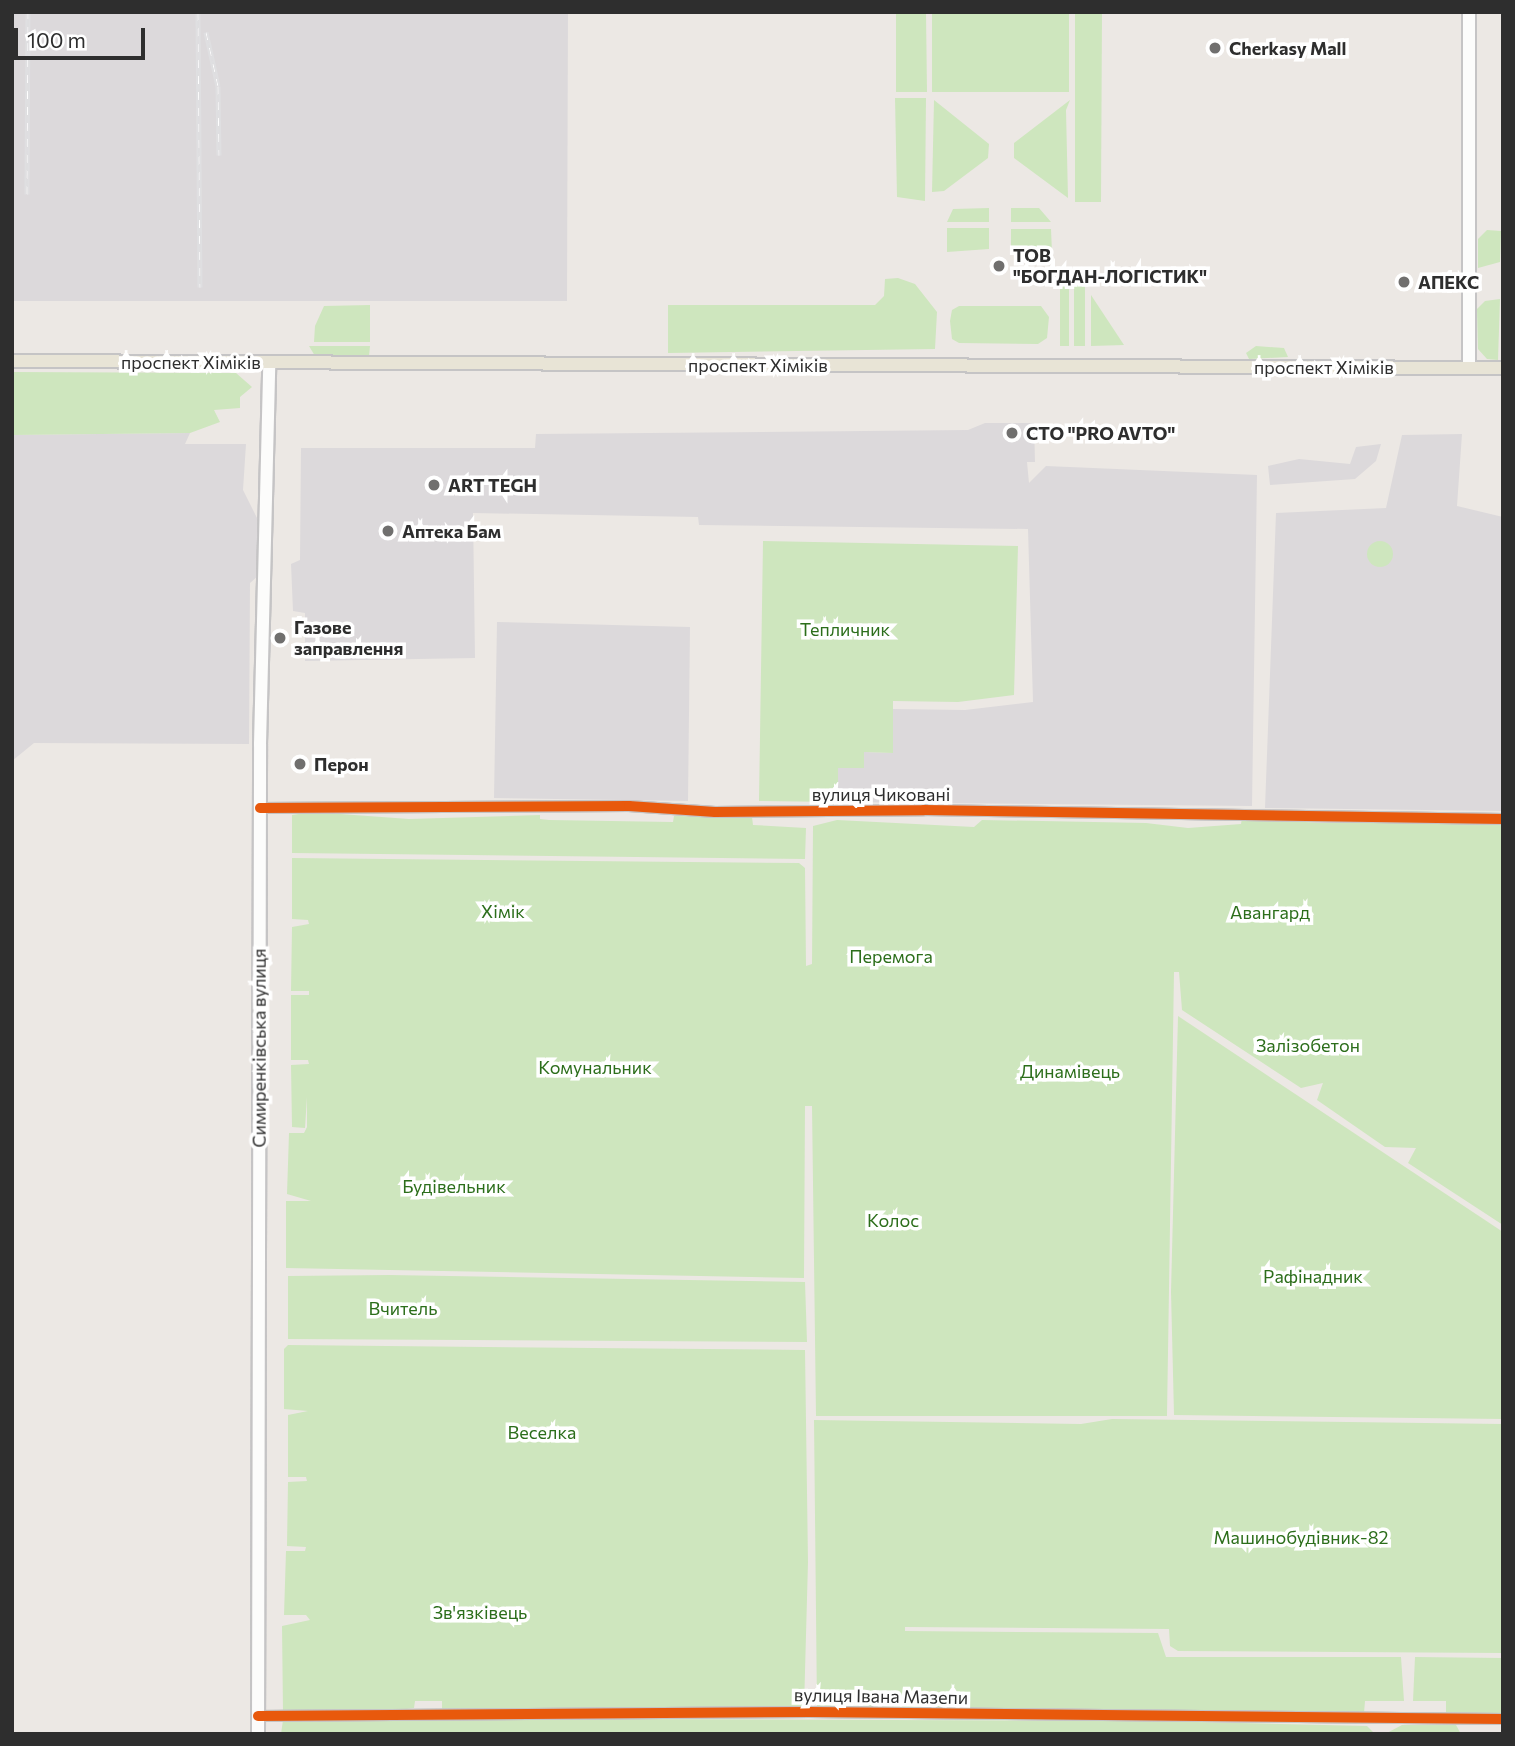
<!DOCTYPE html>
<meta charset="utf-8">
<style>
body{margin:0}
#map{position:relative;width:1515px;height:1746px;overflow:hidden;background:#ece8e4;font-family:Commissioner,sans-serif}
div>[style]{position:absolute}
[style*='--x']{left:calc(var(--x)*1px);top:calc(var(--y)*1px);width:calc(var(--w)*1px);rotate:calc(var(--a)*1deg)}
.industrial>*{inset:0;background:#dcd9db}
.green>*{inset:0;background:#cee6be}
.round{border-radius:50%}
.roads{filter:drop-shadow(2px 0 #c5c4c5) drop-shadow(-2px 0 #c5c4c5) drop-shadow(0 2px #c5c4c5) drop-shadow(0 -2px #c5c4c5)}
.street>*{height:8px;margin:-4px;padding:0 4px;transform-origin:4px;border-radius:4px;background:#fcfcfb}
.secondary>*{height:12px;margin:-6px;padding:0 6px;transform-origin:6px;border-radius:6px;background:#fcfcfb}
.primary>*{height:12px;margin:-6px;padding:0 6px;transform-origin:6px;border-radius:6px;background:#e8e4d6}
.rail>*{height:5px;margin-top:-2.5px;transform-origin:0;background:repeating-linear-gradient(90deg,#fff 0 8px,#dfdfe1 0 16px);box-sizing:border-box;border-block:2px solid #dfdfe1}
.cycleway>*{height:10px;margin:-5px;padding:0 5px;transform-origin:5px;border-radius:5px;background:#e8590c}
.dots>*{width:19px;height:19px;translate:-50% -50%;box-sizing:border-box;border:4px solid #fff;border-radius:50%}
span{translate:-50% -50%;white-space:nowrap;text-align:center;line-height:1.15;-webkit-text-stroke:7px #fff;paint-order:stroke}
.poi-label{font-size:18px;color:#2e2e2e;font-weight:700}
.left{translate:0 -50%;text-align:left}
.street-label{font-size:18px;color:#2e2e2e}
.park-label{font-size:18px;color:#2c6e1b}
.frame{position:absolute;inset:0;border:14px solid #2e2e2e;pointer-events:none}
.scale{position:absolute;left:14px;top:28px;width:131px;height:32px;box-sizing:border-box;border:4px solid #2e2e2e;border-top:0;padding-left:9px;font-size:21px;line-height:24px;white-space:nowrap;color:#2e2e2e;-webkit-text-stroke:5px #fff;paint-order:stroke}
</style>
<div id="map">
<div class="industrial">
<i style="clip-path:polygon(12px 12px,568px 12px,567px 301px,12px 301px)"></i>
<i style="clip-path:polygon(985px 423px,1034px 423px,1035px 462px,1027px 462px,1029px 483px,1046px 466px,1257px 475px,1252px 806px,838px 802px,837px 768px,859px 768px,864px 752px,893px 753px,893px 709px,965px 710px,1033px 702px,1028px 529px,699px 525px,698px 517px,473px 513px,475px 658px,305px 661px,305px 613px,293px 611px,291px 564px,300px 560px,301px 448px,535px 448px,536px 434px,968px 430px)"></i>
<i style="clip-path:polygon(190px 433px,185px 444px,246px 444px,243px 490px,257px 518px,258px 576px,250px 583px,249px 744px,34px 743px,12px 761px,12px 435px)"></i>
<i style="clip-path:polygon(1462px 434px,1457px 506px,1503px 517px,1503px 811px,1265px 808px,1276px 513px,1386px 508px,1402px 435px)"></i>
<i style="clip-path:polygon(1381px 444px,1376px 461px,1355px 479px,1270px 485px,1268px 466px,1299px 459px,1350px 464px,1356px 447px)"></i>
<i style="clip-path:polygon(497px 622px,690px 627px,688px 801px,494px 798px)"></i>
</div>
<div class="green">
<i style="clip-path:polygon(896px 12px,926px 12px,927px 92px,896px 92px)"></i>
<i style="clip-path:polygon(932px 12px,1069px 12px,1069px 92px,932px 92px)"></i>
<i style="clip-path:polygon(1075px 12px,1102px 12px,1101px 202px,1075px 202px)"></i>
<i style="clip-path:polygon(895px 98px,926px 98px,925px 201px,897px 197px)"></i>
<i style="clip-path:polygon(934px 100px,989px 144px,988px 158px,944px 191px,932px 192px)"></i>
<i style="clip-path:polygon(1070px 100px,1066px 110px,1068px 198px,1014px 158px,1014px 143px)"></i>
<i style="clip-path:polygon(989px 208px,989px 222px,947px 222px,953px 209px)"></i>
<i style="clip-path:polygon(1039px 208px,1051px 222px,1011px 222px,1011px 208px)"></i>
<i style="clip-path:polygon(947px 228px,989px 228px,989px 249px,947px 252px)"></i>
<i style="clip-path:polygon(1011px 229px,1051px 229px,1052px 253px,1011px 249px)"></i>
<i style="clip-path:polygon(1487px 230px,1501px 231px,1500px 262px,1478px 268px,1478px 239px)"></i>
<i style="clip-path:polygon(898px 278px,915px 284px,937px 312px,935px 349px,668px 353px,668px 305px,875px 305px,884px 296px,885px 279px)"></i>
<i style="clip-path:polygon(1060px 283px,1069px 284px,1069px 346px,1060px 346px)"></i>
<i style="clip-path:polygon(1085px 283px,1085px 346px,1074px 346px,1074px 284px)"></i>
<i style="clip-path:polygon(1091px 295px,1124px 345px,1091px 346px)"></i>
<i style="clip-path:polygon(1500px 299px,1498px 360px,1487px 359px,1478px 349px,1477px 309px,1485px 301px)"></i>
<i style="clip-path:polygon(370px 305px,370px 342px,314px 342px,315px 326px,324px 306px)"></i>
<i style="clip-path:polygon(959px 306px,1041px 306px,1049px 317px,1047px 338px,1038px 344px,959px 343px,952px 339px,950px 321px,952px 310px)"></i>
<i style="clip-path:polygon(309px 346px,370px 346px,369px 356px,315px 356px)"></i>
<i style="clip-path:polygon(1256px 346px,1284px 348px,1288px 357px,1249px 359px,1246px 353px)"></i>
<i style="clip-path:polygon(12px 372px,236px 373px,252px 387px,240px 397px,240px 408px,214px 410px,220px 422px,190px 433px,12px 435px)"></i>
<i style="clip-path:polygon(763px 541px,1018px 546px,1014px 695px,958px 702px,893px 701px,893px 753px,864px 752px,864px 768px,838px 768px,838px 802px,759px 801px)"></i>
<i class="round" style="left:1367px;top:541px;width:26px;height:26px"></i>
<i style="clip-path:polygon(313px 812px,409px 819px,540px 815px,540px 819px,549px 820px,673px 822px,674px 816px,752px 817px,753px 825px,806px 828px,805px 859px,292px 853px,292px 815px)"></i>
<i style="clip-path:polygon(1242px 818px,1321px 823px,1503px 822px,1503px 1225px,1408px 1163px,1416px 1148px,1385px 1147px,1317px 1100px,1323px 1083px,1301px 1088px,1182px 1010px,1179px 972px,1174px 972px,1167px 1416px,816px 1416px,812px 1106px,805px 1106px,804px 1278px,286px 1268px,286px 1201px,311px 1201px,287px 1194px,289px 1133px,304px 1133px,307px 1127px,307px 1097px,305px 1128px,292px 1127px,291px 1065px,309px 1064px,308px 1060px,291px 1060px,291px 995px,309px 995px,309px 991px,291px 991px,292px 927px,309px 924px,308px 920px,292px 919px,292px 858px,799px 863px,805px 868px,806px 966px,812px 964px,813px 826px,837px 820px,974px 827px,982px 820px,1146px 823px,1188px 828px,1241px 824px)"></i>
<i style="clip-path:polygon(1178px 1016px,1503px 1232px,1503px 1419px,1174px 1415px,1171px 1292px)"></i>
<i style="clip-path:polygon(389px 1275px,805px 1282px,807px 1342px,288px 1339px,288px 1276px)"></i>
<i style="clip-path:polygon(288px 1345px,805px 1350px,808px 1562px,804px 1708px,493px 1710px,442px 1709px,442px 1701px,415px 1701px,414px 1708px,390px 1711px,283px 1713px,282px 1626px,310px 1620px,306px 1615px,284px 1615px,286px 1551px,305px 1551px,306px 1547px,287px 1546px,288px 1482px,307px 1481px,306px 1477px,288px 1477px,288px 1415px,308px 1411px,284px 1409px,284px 1349px)"></i>
<i style="clip-path:polygon(1112px 1419px,1503px 1424px,1503px 1653px,1178px 1651px,1170px 1646px,1169px 1629px,905px 1627px,905px 1631px,1158px 1633px,1166px 1657px,1401px 1657px,1404px 1701px,1365px 1701px,1364px 1713px,817px 1708px,814px 1420px,1081px 1424px)"></i>
<i style="clip-path:polygon(1415px 1657px,1503px 1658px,1503px 1713px,1446px 1714px,1446px 1701px,1413px 1701px)"></i>
<i style="clip-path:polygon(397px 1718px,1155px 1721px,1367px 1726px,1375px 1734px,281px 1734px,283px 1720px)"></i>
<i style="clip-path:polygon(1402px 1725px,1456px 1725px,1461px 1734px,1385px 1734px)"></i>
</div>
<div class="roads">
<div class="street">
<i style="--x:260;--y:808;--w:369;--a:-0.3"></i>
<i style="--x:629;--y:806;--w:86;--a:4"></i>
<i style="--x:715;--y:812;--w:209;--a:-0.5"></i>
<i style="--x:924;--y:810;--w:579;--a:0.89"></i>
<i style="--x:258;--y:1716;--w:552;--a:-0.42"></i>
<i style="--x:810;--y:1712;--w:693;--a:0.58"></i>
</div>
<div class="secondary">
<i style="--x:1469;--y:12;--w:356;--a:90"></i>
<i style="--x:258;--y:1734;--w:990;--a:-89.88"></i>
<i style="--x:260;--y:744;--w:381;--a:-88.6"></i>
</div>
<div class="primary">
<i style="--x:12;--y:361;--w:1491;--a:0.27"></i>
</div>
</div>
<div class="rail">
<i style="--x:198;--y:12;--w:275;--a:89.6"></i>
<i style="--x:206;--y:32;--w:55;--a:77.5"></i>
<i style="--x:218;--y:86;--w:69;--a:89.2"></i>
<i style="--x:27;--y:194;--w:182;--a:-89.7"></i>
</div>
<div class="cycleway">
<i style="--x:260;--y:808;--w:369;--a:-0.3"></i>
<i style="--x:629;--y:806;--w:86;--a:4"></i>
<i style="--x:715;--y:812;--w:209;--a:-0.5"></i>
<i style="--x:924;--y:810;--w:579;--a:0.89"></i>
<i style="--x:258;--y:1716;--w:552;--a:-0.42"></i>
<i style="--x:810;--y:1712;--w:693;--a:0.58"></i>
</div>
<div class="dots">
<i style="left:1215px;top:48px;background:#706f6e"></i>
<i style="left:999px;top:266px;background:#706f6e"></i>
<i style="left:1404px;top:282px;background:#706f6e"></i>
<i style="left:1012px;top:433px;background:#706f6e"></i>
<i style="left:434px;top:485px;background:#706f6e"></i>
<i style="left:388px;top:531px;background:#706f6e"></i>
<i style="left:280px;top:638px;background:#706f6e"></i>
<i style="left:300px;top:764px;background:#706f6e"></i>
</div>
<div class="poi-label">
<span class="left" style="left:1229px;top:48px">Cherkasy Mall</span>
<span class="left" style="left:1013px;top:266px">ТОВ<br>"БОГДАН-ЛОГІСТИК"</span>
<span class="left" style="left:1418px;top:282px">АПЕКС</span>
<span class="left" style="left:1026px;top:433px">СТО "PRO AVTO"</span>
<span class="left" style="left:448px;top:485px">ART TEGH</span>
<span class="left" style="left:402px;top:531px">Аптека Бам</span>
<span class="left" style="left:294px;top:638px">Газове<br>заправлення</span>
<span class="left" style="left:314px;top:764px">Перон</span>
</div>
<div class="street-label">
<span style="left:191px;top:362px">проспект Хіміків</span>
<span style="left:758px;top:365px">проспект Хіміків</span>
<span style="left:1324px;top:367px">проспект Хіміків</span>
<span style="left:881px;top:794px">вулиця Чиковані</span>
<span style="left:259px;top:1048px;rotate:-90deg">Симиренківська вулиця</span>
<span style="left:881px;top:1696px;rotate:1deg">вулиця Івана Мазепи</span>
</div>
<div class="park-label">
<span style="left:845px;top:629px">Тепличник</span>
<span style="left:503px;top:911px">Хімік</span>
<span style="left:1270px;top:912px">Авангард</span>
<span style="left:891px;top:956px">Перемога</span>
<span style="left:1308px;top:1045px">Залізобетон</span>
<span style="left:595px;top:1067px">Комунальник</span>
<span style="left:1070px;top:1071px">Динамівець</span>
<span style="left:454px;top:1186px">Будівельник</span>
<span style="left:893px;top:1220px">Колос</span>
<span style="left:1313px;top:1276px">Рафінадник</span>
<span style="left:403px;top:1308px">Вчитель</span>
<span style="left:542px;top:1432px">Веселка</span>
<span style="left:1301px;top:1537px">Машинобудівник-82</span>
<span style="left:480px;top:1612px">Зв'язківець</span>
</div>
<div class="frame"></div>
<div class="scale">100 m</div>
</div>
